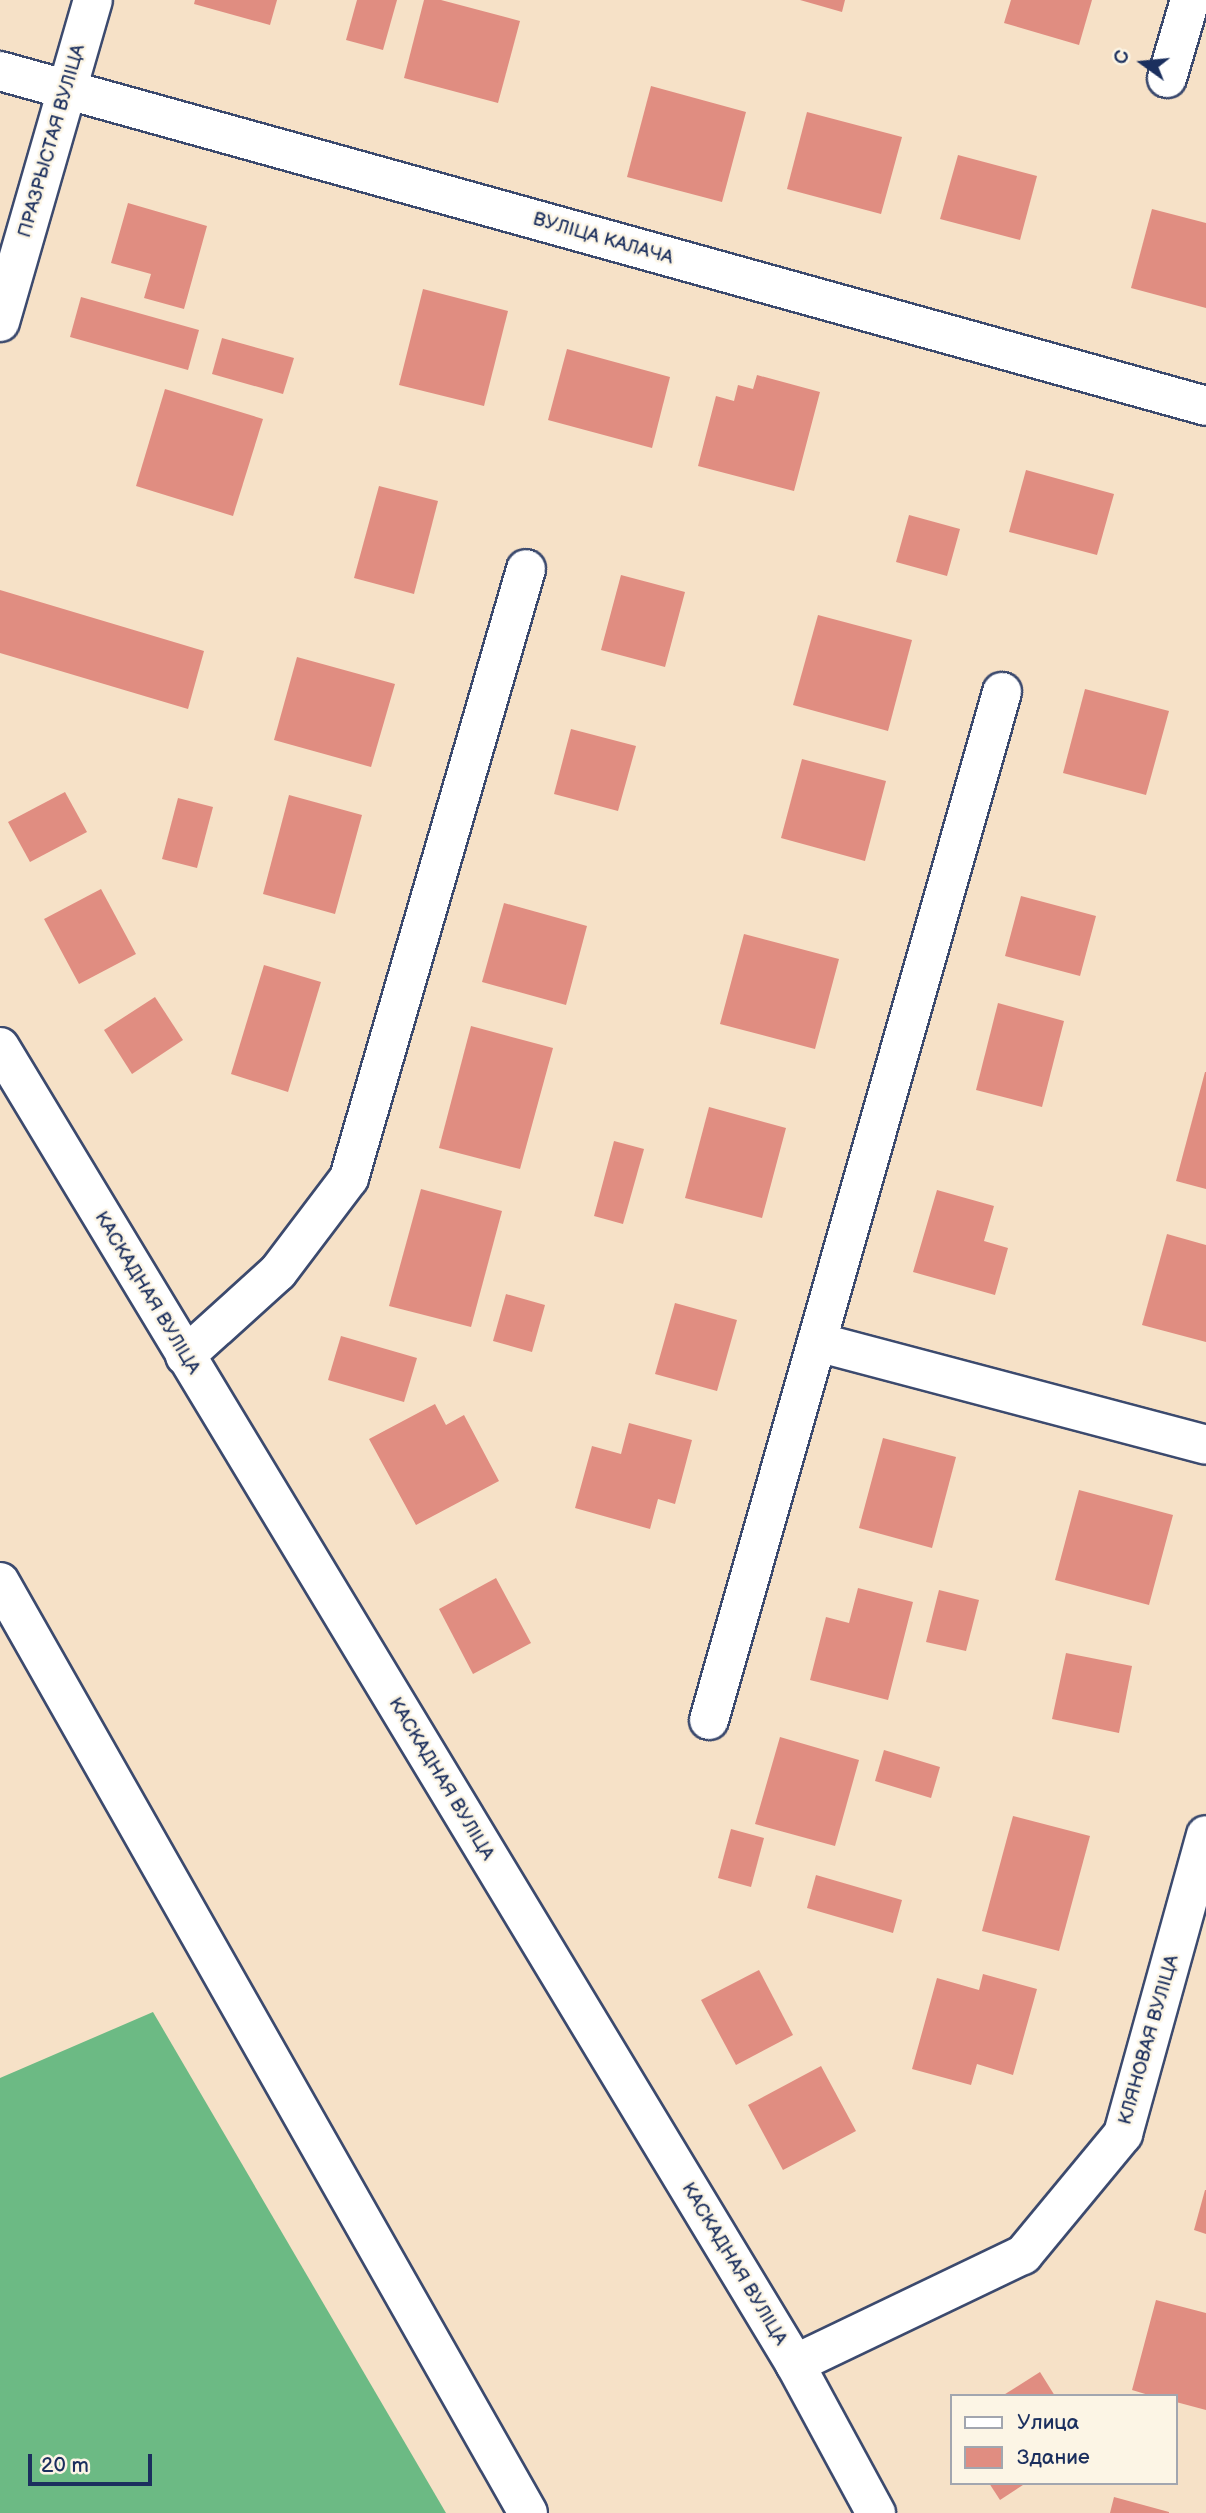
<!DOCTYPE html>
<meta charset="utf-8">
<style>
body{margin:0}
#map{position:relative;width:1206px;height:2513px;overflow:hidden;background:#f6e1c7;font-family:"Balsamiq Sans",sans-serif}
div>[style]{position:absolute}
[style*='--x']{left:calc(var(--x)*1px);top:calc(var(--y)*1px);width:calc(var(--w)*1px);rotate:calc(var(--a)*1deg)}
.forest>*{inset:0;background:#6cba84}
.building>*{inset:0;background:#e08d81}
.roads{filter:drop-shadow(2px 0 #3c4a6e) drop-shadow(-2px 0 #3c4a6e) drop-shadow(0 2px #3c4a6e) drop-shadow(0 -2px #3c4a6e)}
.minor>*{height:38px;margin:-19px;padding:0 19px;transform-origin:19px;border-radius:19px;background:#fff}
span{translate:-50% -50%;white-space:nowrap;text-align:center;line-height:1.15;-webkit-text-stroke:5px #fcf5e5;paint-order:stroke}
.street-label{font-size:19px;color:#1b2f5e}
.legend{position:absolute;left:950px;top:2394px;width:228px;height:91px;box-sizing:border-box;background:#fcf5e5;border:2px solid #a2a6af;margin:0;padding:9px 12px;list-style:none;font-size:21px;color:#1b2f5e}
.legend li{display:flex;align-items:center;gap:14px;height:35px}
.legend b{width:35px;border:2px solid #a2a6af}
.north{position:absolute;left:1108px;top:28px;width:70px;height:70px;-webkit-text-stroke:5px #fcf5e5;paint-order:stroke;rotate:285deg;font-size:19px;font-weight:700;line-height:28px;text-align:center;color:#1b2f5e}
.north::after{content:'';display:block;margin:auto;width:24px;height:32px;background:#1b2f5e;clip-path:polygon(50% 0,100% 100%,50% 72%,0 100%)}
.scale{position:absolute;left:28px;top:2454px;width:124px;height:32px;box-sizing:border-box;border:4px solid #1b2f5e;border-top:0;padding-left:9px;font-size:21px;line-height:24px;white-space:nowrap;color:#1b2f5e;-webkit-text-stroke:5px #fcf5e5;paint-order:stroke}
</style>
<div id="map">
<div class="forest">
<i style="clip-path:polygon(153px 2012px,446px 2513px,0 2513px,0 2078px)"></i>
</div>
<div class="building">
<i style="clip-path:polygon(195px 0,277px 0,270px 25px,194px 4px)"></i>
<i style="clip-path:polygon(357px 0,397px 0,383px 50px,346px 40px)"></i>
<i style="clip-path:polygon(424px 0,441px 0,520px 21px,498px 103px,404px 78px)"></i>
<i style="clip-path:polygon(800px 0,845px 0,842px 12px)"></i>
<i style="clip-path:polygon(1011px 0,1092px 0,1079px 45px,1004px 23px)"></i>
<i style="clip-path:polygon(651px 86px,746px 112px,722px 202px,627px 177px)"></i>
<i style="clip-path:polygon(807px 112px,902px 137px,881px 214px,787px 189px)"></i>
<i style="clip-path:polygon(958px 155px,1037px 176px,1020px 240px,940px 219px)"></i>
<i style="clip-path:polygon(128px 203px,207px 226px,184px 309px,144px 298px,151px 274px,111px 263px)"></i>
<i style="clip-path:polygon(1152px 209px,1206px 223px,1206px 308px,1131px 288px)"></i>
<i style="clip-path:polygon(423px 289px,508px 311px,484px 406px,399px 385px)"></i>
<i style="clip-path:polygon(81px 297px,199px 330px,188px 370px,70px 337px)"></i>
<i style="clip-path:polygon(222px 338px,294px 358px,283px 394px,212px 374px)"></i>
<i style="clip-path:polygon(567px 349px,670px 377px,652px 448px,548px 420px)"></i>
<i style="clip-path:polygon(757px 375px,820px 392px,794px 491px,698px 466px,716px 396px,734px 401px,738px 385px,753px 389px)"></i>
<i style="clip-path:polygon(165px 389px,263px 419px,233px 516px,136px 486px)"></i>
<i style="clip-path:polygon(1026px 470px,1114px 494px,1097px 555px,1009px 532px)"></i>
<i style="clip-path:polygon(379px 486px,438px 501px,414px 594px,354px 578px)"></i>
<i style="clip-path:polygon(909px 515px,960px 529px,947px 576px,896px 562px)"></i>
<i style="clip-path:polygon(621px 575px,685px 592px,665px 667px,601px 650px)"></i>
<i style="clip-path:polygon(0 590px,204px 651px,188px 709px,0 653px)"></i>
<i style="clip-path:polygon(818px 615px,912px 640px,888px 731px,793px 705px)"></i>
<i style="clip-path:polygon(297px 657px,395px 684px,371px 767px,274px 740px)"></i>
<i style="clip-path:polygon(1085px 689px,1169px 711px,1146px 795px,1063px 773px)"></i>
<i style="clip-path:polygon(571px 729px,636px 746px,618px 811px,554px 794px)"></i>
<i style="clip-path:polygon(802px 759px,886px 781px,865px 861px,781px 838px)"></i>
<i style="clip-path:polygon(65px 792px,87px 832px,30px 862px,8px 822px)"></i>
<i style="clip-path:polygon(289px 795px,362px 815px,335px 914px,263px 894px)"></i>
<i style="clip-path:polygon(178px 798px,213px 807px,197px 868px,162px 859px)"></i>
<i style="clip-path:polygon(101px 889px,136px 954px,79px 984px,44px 919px)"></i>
<i style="clip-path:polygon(1021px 896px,1096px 916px,1080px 976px,1005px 956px)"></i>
<i style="clip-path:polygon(504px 903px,587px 926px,566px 1005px,482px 982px)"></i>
<i style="clip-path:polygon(744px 934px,839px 959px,815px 1049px,720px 1024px)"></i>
<i style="clip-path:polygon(264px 965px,321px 982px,288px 1092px,231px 1074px)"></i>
<i style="clip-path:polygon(155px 997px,183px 1040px,132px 1074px,104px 1030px)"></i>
<i style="clip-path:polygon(998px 1003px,1064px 1021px,1042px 1107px,976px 1090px)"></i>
<i style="clip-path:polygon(471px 1026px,553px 1048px,520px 1169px,439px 1148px)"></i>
<i style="clip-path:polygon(1205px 1072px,1206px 1072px,1206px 1189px,1176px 1181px)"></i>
<i style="clip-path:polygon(709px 1107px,786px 1128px,762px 1218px,685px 1198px)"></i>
<i style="clip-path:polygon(614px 1141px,644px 1149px,623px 1224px,594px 1216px)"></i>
<i style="clip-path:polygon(421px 1189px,502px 1211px,471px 1327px,389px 1306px)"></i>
<i style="clip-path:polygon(937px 1190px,994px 1206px,984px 1241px,1008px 1248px,995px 1295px,913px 1272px)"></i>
<i style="clip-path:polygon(1167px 1234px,1206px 1245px,1206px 1342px,1142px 1325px)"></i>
<i style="clip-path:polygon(506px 1294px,545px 1305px,532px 1352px,493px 1341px)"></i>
<i style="clip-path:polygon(675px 1303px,737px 1320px,717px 1391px,655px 1374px)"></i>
<i style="clip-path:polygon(341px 1336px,417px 1358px,404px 1402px,328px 1380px)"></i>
<i style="clip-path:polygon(435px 1404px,446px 1425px,464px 1415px,499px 1481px,416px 1525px,369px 1439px)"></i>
<i style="clip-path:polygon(629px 1423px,692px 1440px,675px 1504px,658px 1499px,650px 1529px,575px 1508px,592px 1446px,621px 1454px)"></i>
<i style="clip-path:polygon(883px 1438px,956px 1457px,932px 1548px,859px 1528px)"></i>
<i style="clip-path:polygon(1079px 1490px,1173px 1515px,1149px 1605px,1055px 1580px)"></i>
<i style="clip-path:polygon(496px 1578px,531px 1643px,473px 1674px,439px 1609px)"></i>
<i style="clip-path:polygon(858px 1588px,913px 1602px,888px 1700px,810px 1680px,826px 1617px,849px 1623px)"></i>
<i style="clip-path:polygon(939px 1590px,979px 1600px,966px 1651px,926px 1642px)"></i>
<i style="clip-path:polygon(1066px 1653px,1132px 1666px,1119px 1733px,1052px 1719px)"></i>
<i style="clip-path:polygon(780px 1737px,859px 1760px,835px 1846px,755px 1824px)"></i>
<i style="clip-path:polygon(884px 1750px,940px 1767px,931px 1798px,875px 1781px)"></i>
<i style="clip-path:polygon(1013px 1816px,1090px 1836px,1059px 1951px,982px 1931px)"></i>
<i style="clip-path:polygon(731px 1829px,764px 1838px,751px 1887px,718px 1878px)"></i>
<i style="clip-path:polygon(816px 1875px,902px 1900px,893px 1933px,807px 1908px)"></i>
<i style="clip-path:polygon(759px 1970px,793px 2035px,736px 2065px,701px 2000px)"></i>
<i style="clip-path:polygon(983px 1974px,1037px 1989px,1013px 2075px,977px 2064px,971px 2085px,912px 2069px,937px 1978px,979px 1990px)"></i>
<i style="clip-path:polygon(821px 2066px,856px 2131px,783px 2170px,748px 2105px)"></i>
<i style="clip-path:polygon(1205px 2190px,1206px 2190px,1206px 2234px,1194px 2230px)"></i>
<i style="clip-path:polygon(1156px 2300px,1206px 2313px,1206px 2410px,1176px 2402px,1176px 2396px,1152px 2396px,1132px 2390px)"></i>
<i style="clip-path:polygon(1040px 2372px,1055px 2396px,1002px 2396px)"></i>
<i style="clip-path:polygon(989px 2483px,1026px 2483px,1000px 2500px)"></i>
<i style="clip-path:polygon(1114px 2497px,1169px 2512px,1169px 2513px,1110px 2513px)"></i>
</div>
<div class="roads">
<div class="minor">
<i style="--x:0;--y:71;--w:1252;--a:15.52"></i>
<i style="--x:1167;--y:78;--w:81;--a:-73.6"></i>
<i style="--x:0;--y:322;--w:335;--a:-73.9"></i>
<i style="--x:0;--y:1047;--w:1538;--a:58.88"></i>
<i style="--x:795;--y:2364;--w:170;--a:61.5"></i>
<i style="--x:817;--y:1342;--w:402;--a:14.8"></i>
<i style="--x:185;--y:1356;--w:125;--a:-42.1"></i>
<i style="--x:278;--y:1272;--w:118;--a:-52.9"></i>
<i style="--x:349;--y:1178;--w:634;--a:-73.79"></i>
<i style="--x:0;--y:1582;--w:1070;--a:60.44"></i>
<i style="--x:709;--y:1720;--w:1069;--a:-74.09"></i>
<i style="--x:795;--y:2364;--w:253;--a:-25.6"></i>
<i style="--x:1023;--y:2255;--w:157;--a:-50.4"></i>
<i style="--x:1123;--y:2134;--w:310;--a:-74.5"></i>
</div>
</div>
<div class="street-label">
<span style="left:52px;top:141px;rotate:-74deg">ПРАЗРЫСТАЯ ВУЛІЦА</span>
<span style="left:603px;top:239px;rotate:16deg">ВУЛІЦА КАЛАЧА</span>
<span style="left:147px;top:1293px;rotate:59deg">КАСКАДНАЯ ВУЛІЦА</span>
<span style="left:441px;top:1779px;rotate:59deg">КАСКАДНАЯ ВУЛІЦА</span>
<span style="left:1149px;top:2040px;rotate:-74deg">КЛЯНОВАЯ ВУЛІЦА</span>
<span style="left:734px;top:2264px;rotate:59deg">КАСКАДНАЯ ВУЛІЦА</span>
</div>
<ul class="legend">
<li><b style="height:9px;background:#fff"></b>Улица</li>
<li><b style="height:19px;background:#e08d81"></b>Здание</li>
</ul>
<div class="north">С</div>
<div class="scale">20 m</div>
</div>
